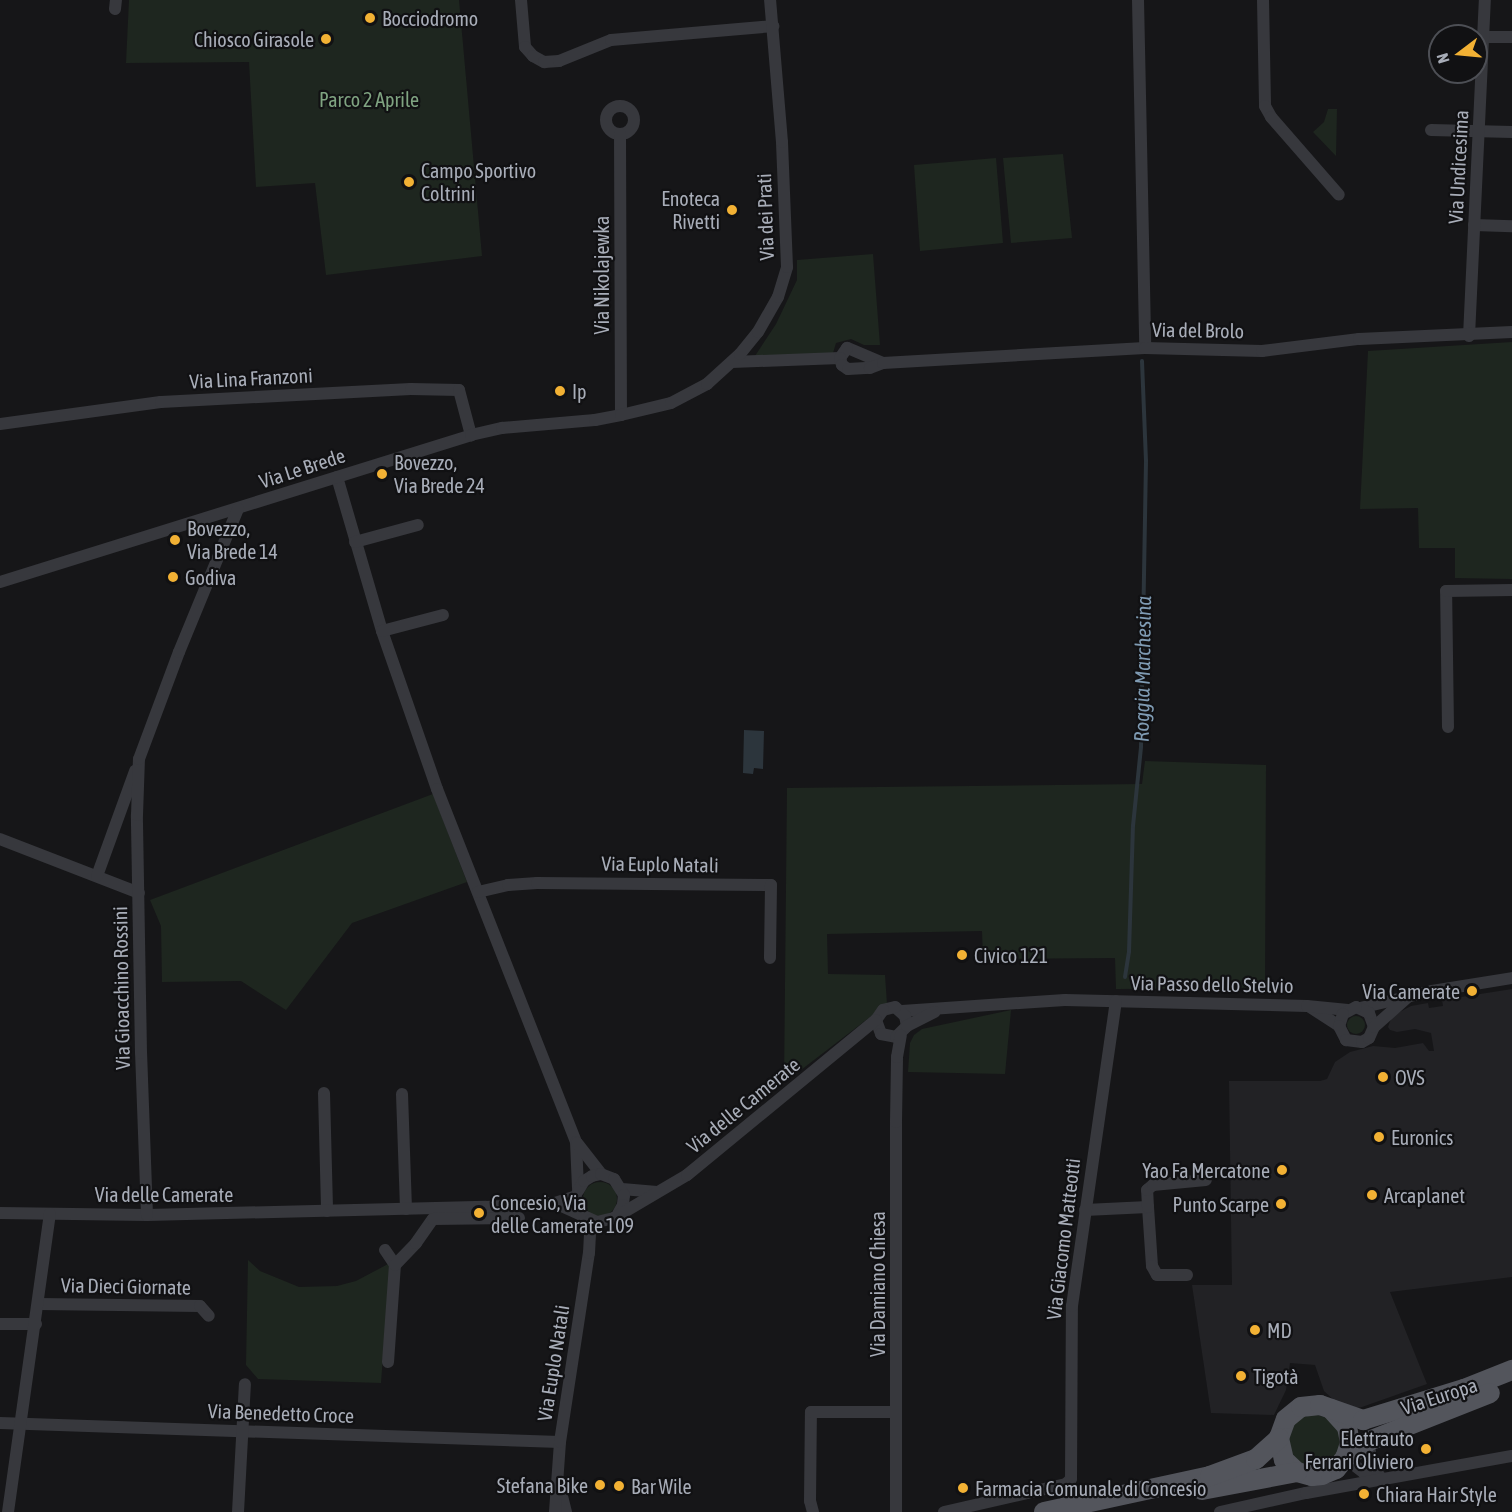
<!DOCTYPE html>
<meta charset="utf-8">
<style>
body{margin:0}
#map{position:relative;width:1512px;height:1512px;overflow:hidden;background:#161618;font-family:"Asap Condensed",sans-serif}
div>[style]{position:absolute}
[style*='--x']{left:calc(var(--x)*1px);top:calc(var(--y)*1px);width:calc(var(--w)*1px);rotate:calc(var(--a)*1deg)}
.built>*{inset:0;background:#222225}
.green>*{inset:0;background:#1e261f}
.round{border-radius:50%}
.water>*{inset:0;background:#2c353c}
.stream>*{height:4px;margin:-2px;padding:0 2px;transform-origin:2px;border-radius:2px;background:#2c353c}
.street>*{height:12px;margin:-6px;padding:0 6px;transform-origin:6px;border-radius:6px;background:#37383d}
.street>.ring{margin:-6px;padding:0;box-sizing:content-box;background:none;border:12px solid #37383d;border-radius:50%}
.primary>*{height:20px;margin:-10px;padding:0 10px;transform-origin:10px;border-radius:10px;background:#53555c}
.dots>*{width:16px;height:16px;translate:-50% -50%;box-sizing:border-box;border:3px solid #111113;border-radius:50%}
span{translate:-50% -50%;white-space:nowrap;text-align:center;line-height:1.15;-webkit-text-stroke:4.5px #111113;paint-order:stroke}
.poi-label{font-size:20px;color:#a8adb8}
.left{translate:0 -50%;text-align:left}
.right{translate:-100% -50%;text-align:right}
.park-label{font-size:20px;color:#7fa381}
.street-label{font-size:20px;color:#a8adb8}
.water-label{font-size:21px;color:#7f9bb3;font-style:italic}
.north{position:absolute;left:1428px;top:24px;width:60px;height:60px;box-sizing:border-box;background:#111113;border:2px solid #4d4f55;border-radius:50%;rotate:254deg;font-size:16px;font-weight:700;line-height:24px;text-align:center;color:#a8adb8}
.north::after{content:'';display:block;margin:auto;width:21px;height:27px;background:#f2b134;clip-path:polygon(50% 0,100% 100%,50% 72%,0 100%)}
</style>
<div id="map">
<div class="built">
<i style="clip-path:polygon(1512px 989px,1512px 1277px,1390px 1292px,1427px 1384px,1362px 1407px,1351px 1409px,1338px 1404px,1324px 1391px,1315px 1365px,1290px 1363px,1286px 1390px,1274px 1415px,1211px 1413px,1192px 1285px,1232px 1285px,1229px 1081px,1320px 1081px,1327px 1079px,1335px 1062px,1350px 1052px,1373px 1046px,1395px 1048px,1423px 1043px,1429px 1051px,1434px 1051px,1431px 1033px,1415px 1029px,1397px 1032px,1390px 1030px,1388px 1027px,1392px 1016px,1411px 1006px,1428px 1003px,1429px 1008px,1443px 1006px,1442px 1000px)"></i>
</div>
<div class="green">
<i style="clip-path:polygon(129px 0,459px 0,482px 256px,326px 275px,315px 183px,256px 187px,249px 62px,126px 63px)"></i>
<i style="clip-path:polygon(1328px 109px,1337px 109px,1336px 156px,1313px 132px,1324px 122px)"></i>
<i style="clip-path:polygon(1063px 154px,1072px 238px,1011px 243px,1003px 158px)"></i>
<i style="clip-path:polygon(996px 158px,1003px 243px,920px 251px,914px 165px)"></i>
<i style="clip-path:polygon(873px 254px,880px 345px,864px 345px,851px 339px,836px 343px,833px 353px,753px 359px,776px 324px,797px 280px,797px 260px)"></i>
<i style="clip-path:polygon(1512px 342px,1512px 579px,1455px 578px,1455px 548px,1419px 548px,1418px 508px,1360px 509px,1368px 351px)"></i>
<i style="clip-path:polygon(1145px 761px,1266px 765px,1265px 988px,1116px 989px,1115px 958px,983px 959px,982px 931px,827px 934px,828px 974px,885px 975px,887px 1004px,784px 1083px,787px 788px,1142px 784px)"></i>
<i style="clip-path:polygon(433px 794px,467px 882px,352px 923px,286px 1010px,241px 981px,162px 982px,161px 926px,150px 900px)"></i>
<i style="clip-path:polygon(1011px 1010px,1005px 1074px,908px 1072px,910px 1043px,914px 1035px,922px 1029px)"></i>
<i class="round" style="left:1347px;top:1016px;width:18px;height:18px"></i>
<i class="round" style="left:583px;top:1182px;width:34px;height:34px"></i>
<i style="clip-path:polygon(248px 1260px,260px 1271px,299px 1287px,337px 1286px,356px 1281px,390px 1263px,381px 1383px,258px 1379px,246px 1365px)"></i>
<i class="round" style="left:1288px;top:1415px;width:52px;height:52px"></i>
</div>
<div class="water">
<i style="clip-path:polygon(744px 730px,764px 731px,763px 769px,754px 768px,753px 774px,743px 773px)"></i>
</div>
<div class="stream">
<i style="--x:1125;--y:977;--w:25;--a:-81"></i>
<i style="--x:1129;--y:952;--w:126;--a:-88.2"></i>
<i style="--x:1133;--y:826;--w:79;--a:-84.2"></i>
<i style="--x:1141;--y:747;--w:286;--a:-89"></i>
<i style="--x:1146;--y:461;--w:100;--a:-92.3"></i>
</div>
<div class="street">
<i style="--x:521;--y:0;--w:47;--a:85.1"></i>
<i style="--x:525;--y:47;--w:12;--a:48"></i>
<i style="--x:533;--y:56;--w:13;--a:29"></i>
<i style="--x:544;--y:62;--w:15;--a:-4"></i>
<i style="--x:559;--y:61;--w:56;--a:-22"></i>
<i style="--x:611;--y:40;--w:163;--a:-4.9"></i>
<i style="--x:1138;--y:0;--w:348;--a:88.8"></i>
<i style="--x:1263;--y:0;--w:106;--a:88.9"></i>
<i style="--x:1265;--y:106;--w:13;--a:61"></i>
<i style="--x:1271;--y:117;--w:103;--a:48.9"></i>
<i style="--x:115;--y:9;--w:9;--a:-84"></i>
<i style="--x:1483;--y:37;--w:29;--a:0"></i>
<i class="ring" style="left:606px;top:106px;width:16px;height:16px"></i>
<i style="--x:1431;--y:130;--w:81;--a:1.4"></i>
<i style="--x:620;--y:134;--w:281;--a:89.8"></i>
<i style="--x:1474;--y:225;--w:38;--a:2"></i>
<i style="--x:1469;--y:336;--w:336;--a:-87.3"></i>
<i style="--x:732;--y:362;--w:108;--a:-2.1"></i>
<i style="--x:883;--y:363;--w:39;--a:-157"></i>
<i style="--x:847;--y:348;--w:12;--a:125"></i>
<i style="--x:840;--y:358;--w:7;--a:74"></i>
<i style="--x:842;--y:365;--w:7;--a:34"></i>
<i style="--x:848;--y:369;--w:22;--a:-3"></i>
<i style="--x:870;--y:368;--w:14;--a:-21"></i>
<i style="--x:883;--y:363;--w:262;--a:-3.3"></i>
<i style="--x:1145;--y:348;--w:117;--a:1.5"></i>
<i style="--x:1262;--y:351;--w:98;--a:-7.1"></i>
<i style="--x:1359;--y:339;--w:153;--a:-2.6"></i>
<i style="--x:0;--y:424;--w:162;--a:-7.8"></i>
<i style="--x:161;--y:402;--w:250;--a:-3"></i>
<i style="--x:411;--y:389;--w:48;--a:1.2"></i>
<i style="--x:459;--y:390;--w:47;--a:75.1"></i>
<i style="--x:337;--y:477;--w:160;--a:73.7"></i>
<i style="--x:382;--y:631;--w:167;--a:70.8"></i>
<i style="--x:437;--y:789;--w:379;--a:68.5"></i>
<i style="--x:576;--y:1142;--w:46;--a:87.5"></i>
<i style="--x:355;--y:542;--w:65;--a:-15.1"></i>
<i style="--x:0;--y:582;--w:493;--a:-17.3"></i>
<i style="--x:471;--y:435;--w:32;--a:-13"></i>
<i style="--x:502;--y:428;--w:93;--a:-4.9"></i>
<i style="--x:595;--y:420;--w:26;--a:-11"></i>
<i style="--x:621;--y:415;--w:51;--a:-13.5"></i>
<i style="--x:671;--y:403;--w:41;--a:-27.8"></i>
<i style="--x:707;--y:384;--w:45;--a:-42.3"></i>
<i style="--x:740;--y:354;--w:28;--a:-51"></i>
<i style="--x:758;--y:332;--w:40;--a:-60.3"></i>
<i style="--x:778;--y:297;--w:31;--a:-73"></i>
<i style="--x:787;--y:267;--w:125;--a:-92.3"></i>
<i style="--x:782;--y:142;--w:143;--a:-94.8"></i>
<i style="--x:382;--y:631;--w:63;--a:-14.7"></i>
<i style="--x:1448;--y:727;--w:136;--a:-90.8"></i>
<i style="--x:1446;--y:591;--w:66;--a:-0.9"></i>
<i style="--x:0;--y:839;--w:149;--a:21.2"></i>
<i style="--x:97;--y:876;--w:112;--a:-70.1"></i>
<i style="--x:478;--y:892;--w:31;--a:-13"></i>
<i style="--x:508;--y:885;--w:29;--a:-4"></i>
<i style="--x:537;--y:883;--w:234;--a:0.5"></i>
<i style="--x:771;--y:885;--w:73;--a:90.8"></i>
<i style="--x:1310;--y:1007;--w:35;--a:33"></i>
<i style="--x:1360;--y:1008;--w:74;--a:-13.3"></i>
<i style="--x:1432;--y:991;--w:81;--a:-9.2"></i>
<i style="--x:902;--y:1011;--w:163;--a:-3.9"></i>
<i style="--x:1065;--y:1000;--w:242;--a:1.4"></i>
<i style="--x:1307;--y:1006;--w:41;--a:5.6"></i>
<i style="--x:907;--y:1026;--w:10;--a:-101"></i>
<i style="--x:905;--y:1016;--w:13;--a:-138"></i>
<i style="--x:895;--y:1007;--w:12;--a:166"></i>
<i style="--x:883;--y:1010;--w:12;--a:125"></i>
<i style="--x:876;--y:1020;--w:15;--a:70"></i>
<i style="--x:881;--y:1034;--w:15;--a:11"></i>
<i style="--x:896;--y:1037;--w:16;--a:-45"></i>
<i style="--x:907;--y:1026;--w:31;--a:-27"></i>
<i style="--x:1374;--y:1027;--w:15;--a:-110"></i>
<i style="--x:1369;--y:1013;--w:14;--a:-155"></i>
<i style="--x:1356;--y:1007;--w:15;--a:152"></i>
<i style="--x:1343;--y:1014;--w:13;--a:108"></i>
<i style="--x:1339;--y:1026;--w:16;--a:63"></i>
<i style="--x:1346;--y:1040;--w:16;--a:7"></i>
<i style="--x:1362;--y:1042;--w:8;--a:-30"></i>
<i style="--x:1369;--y:1038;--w:12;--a:-66"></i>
<i style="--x:1374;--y:1027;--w:47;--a:-41.5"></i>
<i style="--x:324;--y:1093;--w:118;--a:88.5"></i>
<i style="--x:402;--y:1094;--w:115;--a:88"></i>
<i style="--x:577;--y:1143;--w:39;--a:52"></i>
<i style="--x:622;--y:1189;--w:35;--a:5"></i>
<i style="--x:578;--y:1191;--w:12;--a:-59"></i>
<i style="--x:584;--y:1181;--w:9;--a:-32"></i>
<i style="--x:592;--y:1176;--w:9;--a:-13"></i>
<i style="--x:601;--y:1174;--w:14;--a:21"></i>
<i style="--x:614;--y:1179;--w:19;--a:58"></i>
<i style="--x:624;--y:1195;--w:10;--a:96"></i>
<i style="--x:623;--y:1205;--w:10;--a:119"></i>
<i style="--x:555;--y:1203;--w:46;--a:24.3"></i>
<i style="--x:597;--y:1222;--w:17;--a:-13"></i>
<i style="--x:614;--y:1218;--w:85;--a:-30.5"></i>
<i style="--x:687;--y:1175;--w:244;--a:-39.4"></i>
<i style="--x:1148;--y:1207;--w:59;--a:86.1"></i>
<i style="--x:1152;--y:1266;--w:10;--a:61"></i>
<i style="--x:1157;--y:1275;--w:30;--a:0"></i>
<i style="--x:1085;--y:1210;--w:63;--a:-2.7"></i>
<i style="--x:1148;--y:1207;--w:17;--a:-93"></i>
<i style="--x:1147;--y:1190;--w:8;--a:-40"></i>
<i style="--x:1153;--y:1185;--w:53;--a:-5.4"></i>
<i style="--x:0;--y:1213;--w:147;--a:0.8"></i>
<i style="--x:147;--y:1215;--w:339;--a:-1.4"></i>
<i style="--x:486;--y:1207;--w:69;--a:-3.3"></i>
<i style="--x:555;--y:1203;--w:22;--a:-18"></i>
<i style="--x:147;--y:1215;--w:162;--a:-92.1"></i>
<i style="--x:141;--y:1053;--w:238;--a:-91"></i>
<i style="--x:137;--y:815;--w:56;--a:-88"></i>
<i style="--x:139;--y:759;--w:114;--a:-69.5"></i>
<i style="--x:179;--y:652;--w:155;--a:-67.6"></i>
<i style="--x:385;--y:1250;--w:18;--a:56"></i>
<i style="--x:39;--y:1304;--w:161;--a:0.7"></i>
<i style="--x:200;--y:1306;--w:13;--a:48"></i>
<i style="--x:0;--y:1324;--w:36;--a:0"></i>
<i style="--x:388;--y:1362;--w:97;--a:-85.9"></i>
<i style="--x:395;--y:1265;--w:30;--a:-46"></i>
<i style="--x:416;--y:1243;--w:29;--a:-55"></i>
<i style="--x:433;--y:1219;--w:86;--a:-0.7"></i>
<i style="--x:0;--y:1423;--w:560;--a:1.94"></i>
<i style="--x:1369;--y:1441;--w:22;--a:85"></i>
<i style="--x:1371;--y:1463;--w:20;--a:57"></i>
<i style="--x:1345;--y:1458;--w:24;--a:38"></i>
<i style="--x:1364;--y:1473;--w:19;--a:21"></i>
<i style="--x:561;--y:1492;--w:21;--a:76"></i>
<i style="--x:8;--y:1512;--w:301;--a:-82"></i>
<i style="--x:238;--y:1512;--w:128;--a:-86.9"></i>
<i style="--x:555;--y:1512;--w:70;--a:-85.9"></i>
<i style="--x:560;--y:1442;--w:191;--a:-81.3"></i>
<i style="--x:589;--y:1253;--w:33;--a:-87"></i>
<i style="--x:813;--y:1512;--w:11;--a:-105"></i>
<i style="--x:810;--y:1501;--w:89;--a:-89.4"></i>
<i style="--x:811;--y:1412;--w:85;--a:0"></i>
<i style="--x:896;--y:1512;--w:390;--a:-90"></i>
<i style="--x:896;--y:1122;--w:65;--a:-89.1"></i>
<i style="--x:897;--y:1057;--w:22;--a:-80"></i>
<i style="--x:944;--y:1512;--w:125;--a:-12.9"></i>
<i style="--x:1066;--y:1484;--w:7;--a:-45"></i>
<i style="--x:1071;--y:1479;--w:173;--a:-89.7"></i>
<i style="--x:1072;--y:1306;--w:308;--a:-81.8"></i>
<i style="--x:1220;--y:1512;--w:88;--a:-12.5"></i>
<i style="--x:1306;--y:1493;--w:209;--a:-10.2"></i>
</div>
<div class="primary">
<i style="--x:1331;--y:1409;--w:24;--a:48"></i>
<i style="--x:1347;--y:1427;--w:16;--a:79"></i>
<i style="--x:1350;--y:1443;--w:16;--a:108"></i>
<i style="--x:1345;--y:1458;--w:14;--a:129"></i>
<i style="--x:1336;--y:1469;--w:15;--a:157"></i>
<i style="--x:1322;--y:1475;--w:10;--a:174"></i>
<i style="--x:1312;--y:1476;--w:16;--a:-165"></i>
<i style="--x:1297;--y:1472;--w:18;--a:-137"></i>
<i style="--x:1284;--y:1460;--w:23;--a:-103"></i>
<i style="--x:1279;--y:1438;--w:20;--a:-70"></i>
<i style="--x:1286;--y:1419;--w:19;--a:-39"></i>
<i style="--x:1301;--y:1407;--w:19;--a:-6"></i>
<i style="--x:1320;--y:1405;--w:46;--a:19.2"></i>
<i style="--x:1363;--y:1420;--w:106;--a:-17.1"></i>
<i style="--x:1464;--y:1389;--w:52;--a:-21.6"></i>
<i style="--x:1345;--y:1458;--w:29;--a:-35"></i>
<i style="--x:1369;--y:1441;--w:130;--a:-21.6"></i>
<i style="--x:1202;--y:1490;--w:97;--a:-10.7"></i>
<i style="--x:1044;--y:1512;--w:170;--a:-12.2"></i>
<i style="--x:1210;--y:1476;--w:49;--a:-20.3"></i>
<i style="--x:1256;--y:1459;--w:31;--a:-42"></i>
</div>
<div class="dots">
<i style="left:370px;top:18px;background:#f2b134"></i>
<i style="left:326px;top:39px;background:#f2b134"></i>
<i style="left:409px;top:182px;background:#f2b134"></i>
<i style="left:732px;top:210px;background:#f2b134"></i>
<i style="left:560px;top:391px;background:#f2b134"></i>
<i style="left:382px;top:474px;background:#f2b134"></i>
<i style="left:175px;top:540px;background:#f2b134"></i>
<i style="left:173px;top:577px;background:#f2b134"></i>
<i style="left:962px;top:955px;background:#f2b134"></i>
<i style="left:1472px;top:991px;background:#f2b134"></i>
<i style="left:1383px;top:1077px;background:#f2b134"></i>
<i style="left:1379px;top:1137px;background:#f2b134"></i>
<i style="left:1282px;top:1170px;background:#f2b134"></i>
<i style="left:1372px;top:1195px;background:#f2b134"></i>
<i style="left:1281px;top:1204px;background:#f2b134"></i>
<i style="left:479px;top:1213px;background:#f2b134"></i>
<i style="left:1255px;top:1330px;background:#f2b134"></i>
<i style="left:1241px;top:1376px;background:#f2b134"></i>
<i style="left:1426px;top:1449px;background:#f2b134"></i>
<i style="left:600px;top:1485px;background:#f2b134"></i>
<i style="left:619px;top:1486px;background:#f2b134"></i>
<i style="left:963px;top:1488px;background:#f2b134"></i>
<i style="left:1364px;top:1494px;background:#f2b134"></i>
</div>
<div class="poi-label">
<span class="left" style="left:382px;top:18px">Bocciodromo</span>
<span class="right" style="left:314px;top:39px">Chiosco Girasole</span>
<span class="left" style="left:421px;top:182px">Campo Sportivo<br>Coltrini</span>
<span class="right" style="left:720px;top:210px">Enoteca<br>Rivetti</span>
<span class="left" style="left:572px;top:391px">Ip</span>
<span class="left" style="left:394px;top:474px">Bovezzo,<br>Via Brede 24</span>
<span class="left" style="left:187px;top:540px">Bovezzo,<br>Via Brede 14</span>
<span class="left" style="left:185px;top:577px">Godiva</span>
<span class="left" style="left:974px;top:955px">Civico 121</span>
<span class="right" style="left:1460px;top:991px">Via Camerate</span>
<span class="left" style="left:1395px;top:1077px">OVS</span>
<span class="left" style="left:1391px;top:1137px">Euronics</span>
<span class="right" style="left:1270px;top:1170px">Yao Fa Mercatone</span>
<span class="left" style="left:1384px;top:1195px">Arcaplanet</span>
<span class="left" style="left:491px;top:1214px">Concesio, Via<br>delle Camerate 109</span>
<span class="right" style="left:1269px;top:1204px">Punto Scarpe</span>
<span class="left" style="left:1267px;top:1330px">MD</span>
<span class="left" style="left:1253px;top:1376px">Tigotà</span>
<span class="right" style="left:1414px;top:1450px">Elettrauto<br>Ferrari Oliviero</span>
<span class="right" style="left:588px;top:1485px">Stefana Bike</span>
<span class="left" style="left:631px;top:1486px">Bar Wile</span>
<span class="left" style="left:975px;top:1488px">Farmacia Comunale di Concesio</span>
<span class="left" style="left:1376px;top:1494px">Chiara Hair Style</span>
</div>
<div class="park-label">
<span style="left:369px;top:99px">Parco 2 Aprile</span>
</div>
<div class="street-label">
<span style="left:1458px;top:167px;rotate:-87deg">Via Undicesima</span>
<span style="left:765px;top:217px;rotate:-92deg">Via dei Prati</span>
<span style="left:601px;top:275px;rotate:-90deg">Via Nikolajewka</span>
<span style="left:1198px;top:330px;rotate:1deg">Via del Brolo</span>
<span style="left:251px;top:378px;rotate:-3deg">Via Lina Franzoni</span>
<span style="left:302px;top:468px;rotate:-18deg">Via Le Brede</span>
<span style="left:660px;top:864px;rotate:1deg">Via Euplo Natali</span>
<span style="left:1212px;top:984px;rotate:1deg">Via Passo dello Stelvio</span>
<span style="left:121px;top:988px;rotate:-91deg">Via Gioacchino Rossini</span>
<span style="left:743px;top:1105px;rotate:-39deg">Via delle Camerate</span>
<span style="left:164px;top:1194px">Via delle Camerate</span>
<span style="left:1063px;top:1239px;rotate:-83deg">Via Giacomo Matteotti</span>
<span style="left:877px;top:1284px;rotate:-90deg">Via Damiano Chiesa</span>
<span style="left:126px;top:1286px;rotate:1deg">Via Dieci Giornate</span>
<span style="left:553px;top:1363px;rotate:-81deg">Via Euplo Natali</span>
<span style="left:1439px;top:1396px;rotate:-18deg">Via Europa</span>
<span style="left:281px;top:1413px;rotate:2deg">Via Benedetto Croce</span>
</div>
<div class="water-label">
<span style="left:1142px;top:669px;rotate:-89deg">Roggia Marchesina</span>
</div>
<div class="north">N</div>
</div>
